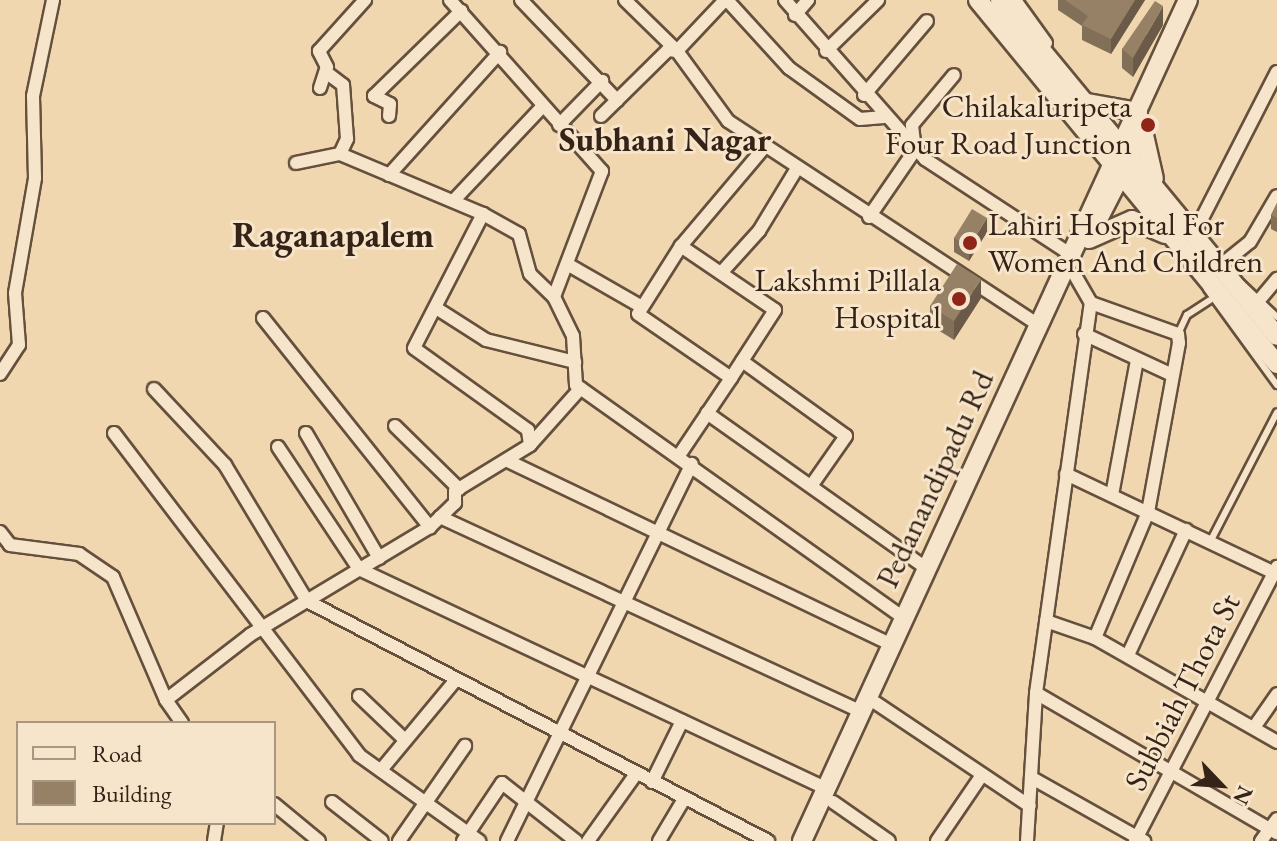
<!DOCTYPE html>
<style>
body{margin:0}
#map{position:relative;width:1277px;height:841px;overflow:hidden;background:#f1d7af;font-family:"EB Garamond",serif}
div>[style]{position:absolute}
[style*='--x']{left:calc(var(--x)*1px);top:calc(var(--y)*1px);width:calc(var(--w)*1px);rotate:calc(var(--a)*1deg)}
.roads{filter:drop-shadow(2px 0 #65503d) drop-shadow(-2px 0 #65503d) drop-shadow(0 2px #65503d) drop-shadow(0 -2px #65503d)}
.lane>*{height:6px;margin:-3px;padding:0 3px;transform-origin:3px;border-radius:3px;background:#f6e5cb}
.street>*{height:12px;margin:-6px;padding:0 6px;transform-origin:6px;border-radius:6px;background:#f6e5cb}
.secondary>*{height:18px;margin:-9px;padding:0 9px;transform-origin:9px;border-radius:9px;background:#f6e5cb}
.wall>*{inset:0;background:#826f58}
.shaded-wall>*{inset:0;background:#6a5a47}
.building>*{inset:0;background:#978166}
.dots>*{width:22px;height:22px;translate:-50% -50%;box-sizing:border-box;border:4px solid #f6e5cb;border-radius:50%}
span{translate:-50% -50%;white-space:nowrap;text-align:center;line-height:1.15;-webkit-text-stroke:6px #f6e5cb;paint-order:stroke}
.poi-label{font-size:32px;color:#362317}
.right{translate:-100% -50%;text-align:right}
.left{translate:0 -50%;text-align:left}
.street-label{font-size:32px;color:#362317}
.neighbourhood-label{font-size:34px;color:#362317;font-weight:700}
.quarter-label{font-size:36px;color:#362317;font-weight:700}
.legend{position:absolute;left:16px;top:721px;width:260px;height:104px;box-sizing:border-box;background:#f6e5cb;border:2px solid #a99783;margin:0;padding:10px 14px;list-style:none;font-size:24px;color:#362317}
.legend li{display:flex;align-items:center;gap:16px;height:40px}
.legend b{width:40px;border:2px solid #a99783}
.north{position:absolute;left:1181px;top:745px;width:80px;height:80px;-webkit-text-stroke:6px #f6e5cb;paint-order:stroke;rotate:115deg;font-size:22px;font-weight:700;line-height:32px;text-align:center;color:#362317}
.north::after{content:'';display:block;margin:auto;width:28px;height:36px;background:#362317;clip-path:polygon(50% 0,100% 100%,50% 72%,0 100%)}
</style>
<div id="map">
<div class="roads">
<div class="lane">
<i style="--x:1242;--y:284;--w:48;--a:43.3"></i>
<i style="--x:1207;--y:289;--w:119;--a:53.9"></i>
<i style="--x:1178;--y:334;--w:21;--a:-65"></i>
<i style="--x:1187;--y:315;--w:27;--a:-33"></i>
<i style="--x:1210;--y:542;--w:146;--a:-62.7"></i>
</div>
<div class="street">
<i style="--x:450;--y:0;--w:229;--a:48.4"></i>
<i style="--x:602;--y:171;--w:135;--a:110.9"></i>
<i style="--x:554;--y:297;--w:43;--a:64"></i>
<i style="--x:573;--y:336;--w:49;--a:86.5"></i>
<i style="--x:576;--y:385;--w:401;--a:35.4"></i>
<i style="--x:521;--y:0;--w:139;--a:46.2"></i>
<i style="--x:625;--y:0;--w:73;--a:44.4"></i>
<i style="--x:725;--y:0;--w:70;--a:133.3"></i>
<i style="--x:677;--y:51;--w:87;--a:53.9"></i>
<i style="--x:728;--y:121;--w:373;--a:33.3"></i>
<i style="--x:727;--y:0;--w:92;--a:47.6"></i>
<i style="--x:789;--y:68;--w:87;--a:35.7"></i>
<i style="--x:860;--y:119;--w:24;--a:-5"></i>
<i style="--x:785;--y:0;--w:212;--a:48.6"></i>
<i style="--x:925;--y:159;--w:177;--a:33.2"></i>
<i style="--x:1015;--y:0;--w:53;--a:54.2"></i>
<i style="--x:795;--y:15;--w:20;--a:-49"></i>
<i style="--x:826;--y:51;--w:73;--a:-44.4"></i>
<i style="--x:320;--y:88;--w:22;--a:-72"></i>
<i style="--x:327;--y:67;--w:18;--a:-117"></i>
<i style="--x:319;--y:51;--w:69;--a:-48"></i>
<i style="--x:864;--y:95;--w:97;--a:-49.6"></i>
<i style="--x:389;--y:116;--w:12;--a:-85"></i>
<i style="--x:390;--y:104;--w:18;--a:-153"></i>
<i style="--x:374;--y:96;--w:122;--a:-44.3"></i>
<i style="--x:601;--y:116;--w:94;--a:-44.6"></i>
<i style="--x:668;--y:50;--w:9;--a:6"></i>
<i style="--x:559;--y:125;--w:62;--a:-45.7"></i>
<i style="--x:296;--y:163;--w:45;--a:-11.6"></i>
<i style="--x:389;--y:175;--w:166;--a:-47.9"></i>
<i style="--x:456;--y:198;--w:125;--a:-46.6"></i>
<i style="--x:483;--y:214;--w:41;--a:29.1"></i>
<i style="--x:519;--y:234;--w:41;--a:74.6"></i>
<i style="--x:530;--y:274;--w:33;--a:44"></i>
<i style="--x:869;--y:217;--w:81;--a:-55.5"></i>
<i style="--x:915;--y:150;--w:25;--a:-97"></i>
<i style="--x:912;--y:125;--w:65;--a:-50"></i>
<i style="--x:1194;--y:234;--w:182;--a:-62.9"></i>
<i style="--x:681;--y:246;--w:127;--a:-49.8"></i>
<i style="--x:567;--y:264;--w:86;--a:29.8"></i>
<i style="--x:1220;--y:266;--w:38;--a:-39"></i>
<i style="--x:1250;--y:242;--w:53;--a:-59.6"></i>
<i style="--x:721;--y:273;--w:57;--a:-47.9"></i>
<i style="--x:759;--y:231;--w:71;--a:-58.8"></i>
<i style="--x:1261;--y:298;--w:25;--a:-50"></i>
<i style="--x:1091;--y:303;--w:92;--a:19.6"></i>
<i style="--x:1178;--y:334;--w:9;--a:84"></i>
<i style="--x:1179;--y:343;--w:172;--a:100.4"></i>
<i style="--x:1148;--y:512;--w:137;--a:112.8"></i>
<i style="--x:436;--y:308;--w:59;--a:32.6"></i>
<i style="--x:486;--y:340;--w:92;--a:13.9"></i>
<i style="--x:263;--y:318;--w:268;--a:51.4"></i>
<i style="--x:1084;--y:334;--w:95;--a:24.9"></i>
<i style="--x:742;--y:361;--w:128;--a:35.8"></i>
<i style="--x:846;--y:436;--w:61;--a:125"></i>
<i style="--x:0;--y:374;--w:35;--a:-57"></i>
<i style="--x:19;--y:345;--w:52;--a:-94.4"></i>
<i style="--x:15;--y:293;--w:117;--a:-80.1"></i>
<i style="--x:35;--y:178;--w:82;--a:-91.4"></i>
<i style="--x:33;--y:96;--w:98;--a:-78.2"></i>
<i style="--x:154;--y:389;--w:104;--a:46.9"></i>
<i style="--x:225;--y:465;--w:159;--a:58.9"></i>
<i style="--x:307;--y:601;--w:520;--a:27.5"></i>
<i style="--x:707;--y:413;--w:268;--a:35.3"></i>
<i style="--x:395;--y:426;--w:90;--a:44.5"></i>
<i style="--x:114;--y:433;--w:405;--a:52.7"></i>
<i style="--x:359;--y:755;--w:148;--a:35.6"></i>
<i style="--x:306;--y:433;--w:145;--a:59.7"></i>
<i style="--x:530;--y:445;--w:76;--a:-48.2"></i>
<i style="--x:278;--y:447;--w:146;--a:56.4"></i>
<i style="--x:359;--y:569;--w:515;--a:25.17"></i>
<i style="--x:680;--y:454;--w:92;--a:-56.1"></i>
<i style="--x:731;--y:378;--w:81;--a:-57.1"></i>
<i style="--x:775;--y:310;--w:114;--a:-145.8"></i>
<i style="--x:681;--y:246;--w:80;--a:122.3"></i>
<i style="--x:638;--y:314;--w:113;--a:34.5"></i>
<i style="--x:508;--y:461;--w:424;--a:25.6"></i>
<i style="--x:1066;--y:474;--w:233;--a:25.4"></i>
<i style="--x:1112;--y:495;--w:137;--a:-79.5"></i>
<i style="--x:440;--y:517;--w:462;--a:24.8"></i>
<i style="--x:0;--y:532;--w:16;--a:52"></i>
<i style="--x:10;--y:545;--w:70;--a:7.4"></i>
<i style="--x:79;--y:554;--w:41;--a:34.1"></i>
<i style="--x:113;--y:577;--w:134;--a:66.7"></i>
<i style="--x:166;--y:700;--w:106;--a:-37.7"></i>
<i style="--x:250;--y:635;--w:210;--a:-31"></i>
<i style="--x:430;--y:527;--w:35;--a:-44"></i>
<i style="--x:455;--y:503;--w:12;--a:-90"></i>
<i style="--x:455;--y:491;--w:88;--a:-31.5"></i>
<i style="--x:530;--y:445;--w:15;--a:-98"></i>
<i style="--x:528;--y:430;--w:140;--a:-144.3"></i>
<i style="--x:414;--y:348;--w:151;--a:-62.8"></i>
<i style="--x:483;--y:214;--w:155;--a:-157.2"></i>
<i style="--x:340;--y:154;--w:17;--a:-65"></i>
<i style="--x:347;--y:139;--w:54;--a:-94.2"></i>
<i style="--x:343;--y:85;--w:21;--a:-143"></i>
<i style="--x:1046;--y:621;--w:52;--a:19.1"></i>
<i style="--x:1095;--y:638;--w:210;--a:29.7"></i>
<i style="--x:1128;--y:655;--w:138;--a:-65.1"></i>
<i style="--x:1036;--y:693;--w:279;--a:30.2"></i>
<i style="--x:359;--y:696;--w:64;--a:43.7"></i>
<i style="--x:166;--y:700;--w:28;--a:55"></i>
<i style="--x:876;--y:703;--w:185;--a:33.8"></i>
<i style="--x:1255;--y:726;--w:39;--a:-55"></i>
<i style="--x:381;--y:770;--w:114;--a:-50.3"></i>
<i style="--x:1032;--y:778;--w:129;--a:29.4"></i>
<i style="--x:652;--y:782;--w:68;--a:-63.8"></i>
<i style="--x:332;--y:802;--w:63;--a:38"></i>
<i style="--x:833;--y:802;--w:68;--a:34.9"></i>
<i style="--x:274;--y:804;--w:58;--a:39.4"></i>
<i style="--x:214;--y:841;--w:18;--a:-81"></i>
<i style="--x:399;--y:841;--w:116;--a:-55.2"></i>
<i style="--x:463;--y:841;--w:70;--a:-56.1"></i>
<i style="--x:502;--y:783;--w:94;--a:38.1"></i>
<i style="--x:507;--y:841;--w:420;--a:-63.9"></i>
<i style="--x:588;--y:841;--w:82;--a:-54.4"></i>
<i style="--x:659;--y:841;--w:49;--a:-59.2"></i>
<i style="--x:937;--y:841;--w:80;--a:-55.7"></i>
<i style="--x:1027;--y:841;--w:148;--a:-86.5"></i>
<i style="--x:1036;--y:693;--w:394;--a:-82"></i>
<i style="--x:1091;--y:303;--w:30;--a:-120"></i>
<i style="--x:1135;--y:841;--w:309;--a:-62.6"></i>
<i style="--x:1261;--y:841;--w:27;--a:-54"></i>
</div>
<div class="secondary">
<i style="--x:978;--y:0;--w:471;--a:50.6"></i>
<i style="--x:1000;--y:0;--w:435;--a:50.5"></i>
<i style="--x:1082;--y:102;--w:57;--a:10.1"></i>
<i style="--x:1141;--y:122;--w:58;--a:77.2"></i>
<i style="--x:1090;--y:235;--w:88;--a:-62.9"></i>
<i style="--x:1130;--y:157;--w:38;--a:-81"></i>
<i style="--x:1089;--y:239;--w:47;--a:-23.8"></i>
<i style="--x:1132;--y:220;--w:36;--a:23"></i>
<i style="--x:802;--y:841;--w:925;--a:-65.35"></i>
</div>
</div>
<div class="wall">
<i style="clip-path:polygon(1058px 0,1145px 0,1111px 54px,1082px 40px,1082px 26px,1058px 10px)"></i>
<i style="clip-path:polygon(1163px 25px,1133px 77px,1122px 68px,1122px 49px)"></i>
<i style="clip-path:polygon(1277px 203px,1277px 232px,1271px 229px,1271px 215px)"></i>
<i style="clip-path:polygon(987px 232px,969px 261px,954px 252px,954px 238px)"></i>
<i style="clip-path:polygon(981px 298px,954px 340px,930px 325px,930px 306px)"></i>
</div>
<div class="shaded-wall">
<i style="clip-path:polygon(1135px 0,1145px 0,1111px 54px,1111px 39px)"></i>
<i style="clip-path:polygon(1163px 6px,1163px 25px,1133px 77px,1133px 58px)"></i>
<i style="clip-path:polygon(987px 218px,987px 232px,969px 261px,969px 247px)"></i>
<i style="clip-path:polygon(981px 279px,981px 298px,954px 340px,954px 321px)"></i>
</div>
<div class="building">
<i style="clip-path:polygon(1065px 0,1135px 0,1111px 39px,1082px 25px,1088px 16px)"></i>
<i style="clip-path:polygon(1155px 1px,1163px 6px,1133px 58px,1122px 49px)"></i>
<i style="clip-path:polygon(1277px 203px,1277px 218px,1271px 215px)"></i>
<i style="clip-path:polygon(972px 209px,987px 218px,969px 247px,954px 238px)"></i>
<i style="clip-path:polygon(957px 264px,981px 279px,954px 321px,930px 306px)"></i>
</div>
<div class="dots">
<i style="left:1148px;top:125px;background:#8f2418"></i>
<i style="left:970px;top:243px;background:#8f2418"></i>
<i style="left:959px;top:299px;background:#8f2418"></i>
</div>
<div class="poi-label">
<span class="right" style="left:1132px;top:125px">Chilakaluripeta<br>Four Road Junction</span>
<span class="left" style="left:988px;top:243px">Lahiri Hospital For<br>Women And Children</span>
<span class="right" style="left:941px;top:299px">Lakshmi Pillala<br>Hospital</span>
</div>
<div class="street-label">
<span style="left:935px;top:479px;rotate:-65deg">Pedanandipadu Rd</span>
<span style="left:1182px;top:692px;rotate:-63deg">Subbiah Thota St</span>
</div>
<div class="neighbourhood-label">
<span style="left:665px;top:140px">Subhani Nagar</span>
</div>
<div class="quarter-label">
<span style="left:333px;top:235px">Raganapalem</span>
</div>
<ul class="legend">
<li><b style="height:10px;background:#f6e5cb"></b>Road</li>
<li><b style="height:22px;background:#978166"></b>Building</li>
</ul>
<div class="north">N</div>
</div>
